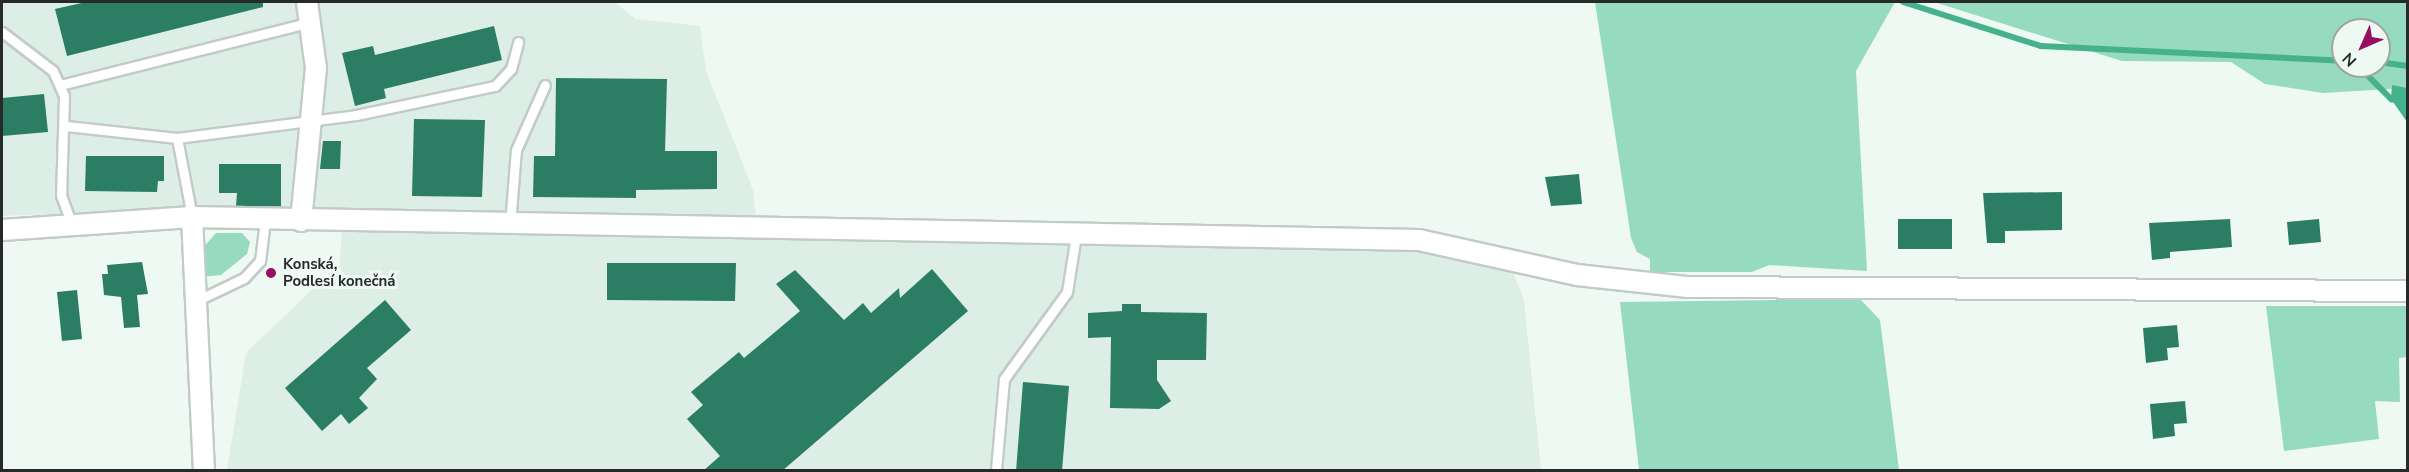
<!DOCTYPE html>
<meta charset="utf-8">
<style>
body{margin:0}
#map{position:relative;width:2409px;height:472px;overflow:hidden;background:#eff9f4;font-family:"Nunito Sans",sans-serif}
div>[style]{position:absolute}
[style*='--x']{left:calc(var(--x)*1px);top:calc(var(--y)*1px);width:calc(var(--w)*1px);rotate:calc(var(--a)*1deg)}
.built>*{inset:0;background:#dceee6}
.green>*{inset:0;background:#96dabf}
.water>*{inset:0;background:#45b28d}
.stream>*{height:6px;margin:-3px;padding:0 3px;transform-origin:3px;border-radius:3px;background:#45b28d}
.building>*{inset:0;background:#2b7e63}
.roads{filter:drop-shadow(2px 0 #c2cbc7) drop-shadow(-2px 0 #c2cbc7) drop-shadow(0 2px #c2cbc7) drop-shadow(0 -2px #c2cbc7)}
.lane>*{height:9px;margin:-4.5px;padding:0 4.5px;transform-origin:4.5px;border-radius:4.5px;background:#fff}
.street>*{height:20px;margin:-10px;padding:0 10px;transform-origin:10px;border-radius:10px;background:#fff}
.dots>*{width:16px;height:16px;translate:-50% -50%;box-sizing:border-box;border:3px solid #eff9f4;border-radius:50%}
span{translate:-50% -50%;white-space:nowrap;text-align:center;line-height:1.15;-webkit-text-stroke:6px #eff9f4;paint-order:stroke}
.poi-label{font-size:15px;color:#262a28;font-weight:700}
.left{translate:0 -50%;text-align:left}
.frame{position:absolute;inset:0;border:3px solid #262a28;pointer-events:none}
.north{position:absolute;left:2331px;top:18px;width:60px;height:60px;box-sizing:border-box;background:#eff9f4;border:2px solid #9fa6a2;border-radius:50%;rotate:225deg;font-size:16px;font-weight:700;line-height:24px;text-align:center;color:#262a28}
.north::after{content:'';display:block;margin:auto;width:21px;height:27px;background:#980e61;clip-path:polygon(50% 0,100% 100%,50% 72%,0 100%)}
</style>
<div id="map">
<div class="built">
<i style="clip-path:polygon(2px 2px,614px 2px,636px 19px,700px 26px,706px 71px,753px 190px,758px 239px,1425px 251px,1514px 274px,1524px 300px,1541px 470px,227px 470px,246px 353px,340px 263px,343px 208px,236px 207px,2px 216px)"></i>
</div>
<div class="green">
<i style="clip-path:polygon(1595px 2px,1895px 2px,1856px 71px,1867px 271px,1769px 265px,1752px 272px,1650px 272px,1650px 259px,1637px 252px,1631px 238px)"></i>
<i style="clip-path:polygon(evenodd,1934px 2px,2407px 2px,2407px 88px,2323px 93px,2265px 84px,2231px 62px,2122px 61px,1934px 2px,2343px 30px,2379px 30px,2379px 66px,2343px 66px,2343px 30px)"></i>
<i style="clip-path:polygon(216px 233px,242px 233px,250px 242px,247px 254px,221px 275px,200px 277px,201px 250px)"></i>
<i style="clip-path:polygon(1860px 299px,1880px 320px,1899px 470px,1639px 470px,1620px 302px)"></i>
<i style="clip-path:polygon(2266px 306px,2407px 306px,2407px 357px,2399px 358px,2400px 402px,2375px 401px,2379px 439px,2284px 451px)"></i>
</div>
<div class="water">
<i style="clip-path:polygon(2392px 85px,2407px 88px,2407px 122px,2391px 99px)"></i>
</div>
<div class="stream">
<i style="--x:1903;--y:2;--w:145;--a:17.7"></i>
<i style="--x:2041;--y:46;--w:302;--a:2.8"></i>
<i style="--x:2379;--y:62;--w:29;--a:8"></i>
<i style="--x:2358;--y:66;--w:47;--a:45"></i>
<i style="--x:2391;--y:99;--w:17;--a:13"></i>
</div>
<div class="building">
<i style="clip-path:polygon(86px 2px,263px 2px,263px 7px,67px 56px,55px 9px)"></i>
<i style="clip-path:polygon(494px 26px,502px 60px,384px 89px,386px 98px,355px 106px,342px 53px,373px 46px,375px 55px)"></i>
<i style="clip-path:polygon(556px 78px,667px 79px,665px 151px,717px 151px,717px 189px,636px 190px,636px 198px,533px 197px,534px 156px,555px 156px)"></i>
<i style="clip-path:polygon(44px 94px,48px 132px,2px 136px,2px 98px)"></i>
<i style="clip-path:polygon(414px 119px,485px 120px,482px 197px,412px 196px)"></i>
<i style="clip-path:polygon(323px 141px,341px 141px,340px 169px,320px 169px)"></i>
<i style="clip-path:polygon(86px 156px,164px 156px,164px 181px,158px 181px,157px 192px,85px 191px)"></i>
<i style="clip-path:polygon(219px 164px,281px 164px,281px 207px,236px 206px,237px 193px,219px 193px)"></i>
<i style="clip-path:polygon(1579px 174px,1582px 204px,1551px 206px,1545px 177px)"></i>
<i style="clip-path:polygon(2062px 192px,2062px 230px,2005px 231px,2005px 243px,1987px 243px,1983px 193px)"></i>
<i style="clip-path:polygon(1898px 219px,1952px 219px,1952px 249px,1898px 249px)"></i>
<i style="clip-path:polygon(2230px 219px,2232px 247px,2170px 252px,2170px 258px,2152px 260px,2149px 223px)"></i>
<i style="clip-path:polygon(2319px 219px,2321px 242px,2289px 245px,2287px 222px)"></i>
<i style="clip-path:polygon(142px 262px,148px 294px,137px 295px,140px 327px,124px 328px,121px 297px,104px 295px,102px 274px,108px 274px,107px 265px)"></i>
<i style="clip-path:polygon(607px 263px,736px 263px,735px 301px,607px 300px)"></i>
<i style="clip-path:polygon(932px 269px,968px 311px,782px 471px,703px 471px,720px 456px,687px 419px,703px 405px,691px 392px,739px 352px,744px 358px,800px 311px,776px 284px,795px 270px,844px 320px,863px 303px,871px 313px,899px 288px,900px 298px)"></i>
<i style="clip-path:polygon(77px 290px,82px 339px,62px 341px,57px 292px)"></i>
<i style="clip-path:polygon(385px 300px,411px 330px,367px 368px,377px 379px,359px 398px,368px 408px,349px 424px,341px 414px,322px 431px,285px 388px)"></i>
<i style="clip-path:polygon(1122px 304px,1141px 304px,1141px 312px,1207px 313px,1206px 360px,1157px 360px,1157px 380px,1171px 401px,1159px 409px,1110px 408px,1111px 337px,1088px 338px,1088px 313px,1122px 311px)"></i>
<i style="clip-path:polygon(2177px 325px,2179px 347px,2167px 348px,2168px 360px,2146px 363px,2143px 328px)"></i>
<i style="clip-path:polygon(1023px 382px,1069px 386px,1062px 471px,1016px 471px)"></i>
<i style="clip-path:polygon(2185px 401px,2187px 423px,2174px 424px,2175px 436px,2153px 439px,2150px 404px)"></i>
</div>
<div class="roads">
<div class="lane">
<i style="--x:2;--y:32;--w:64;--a:37.4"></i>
<i style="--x:53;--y:71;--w:27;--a:66"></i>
<i style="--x:64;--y:96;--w:99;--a:91.7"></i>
<i style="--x:61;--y:195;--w:33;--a:70"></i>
<i style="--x:60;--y:85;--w:258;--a:-14.1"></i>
<i style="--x:66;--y:126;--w:112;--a:6.2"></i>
<i style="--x:177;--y:138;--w:180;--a:-7.3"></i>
<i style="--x:356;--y:115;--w:142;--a:-11.8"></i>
<i style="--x:495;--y:86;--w:23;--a:-47"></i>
<i style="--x:511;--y:69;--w:28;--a:-75"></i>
<i style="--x:177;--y:138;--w:80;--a:79.2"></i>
<i style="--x:510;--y:224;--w:74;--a:-85.4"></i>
<i style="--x:516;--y:150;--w:71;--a:-66"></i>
<i style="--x:196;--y:301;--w:53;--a:-25.6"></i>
<i style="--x:244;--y:278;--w:23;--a:-47"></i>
<i style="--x:260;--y:261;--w:41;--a:-83"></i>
<i style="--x:996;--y:470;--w:91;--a:-85"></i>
<i style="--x:1004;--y:379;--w:107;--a:-54.1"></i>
<i style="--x:1067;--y:292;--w:58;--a:-81"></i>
</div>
<div class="street">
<i style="--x:192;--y:217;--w:253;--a:87.3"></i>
<i style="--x:301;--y:221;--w:154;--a:-84.4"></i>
<i style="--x:316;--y:68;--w:67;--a:-97.8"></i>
<i style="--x:2;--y:230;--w:190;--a:-3.9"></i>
<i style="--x:192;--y:217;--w:1227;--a:1.07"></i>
<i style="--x:1419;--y:240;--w:162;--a:12.5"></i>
<i style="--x:1577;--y:275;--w:112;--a:6.2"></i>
<i style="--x:1688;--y:287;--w:720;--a:0.32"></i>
</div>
</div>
<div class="dots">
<i style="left:271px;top:273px;background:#980e61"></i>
</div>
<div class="poi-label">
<span class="left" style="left:283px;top:273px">Konská,<br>Podlesí konečná</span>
</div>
<div class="frame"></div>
<div class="north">N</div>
</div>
